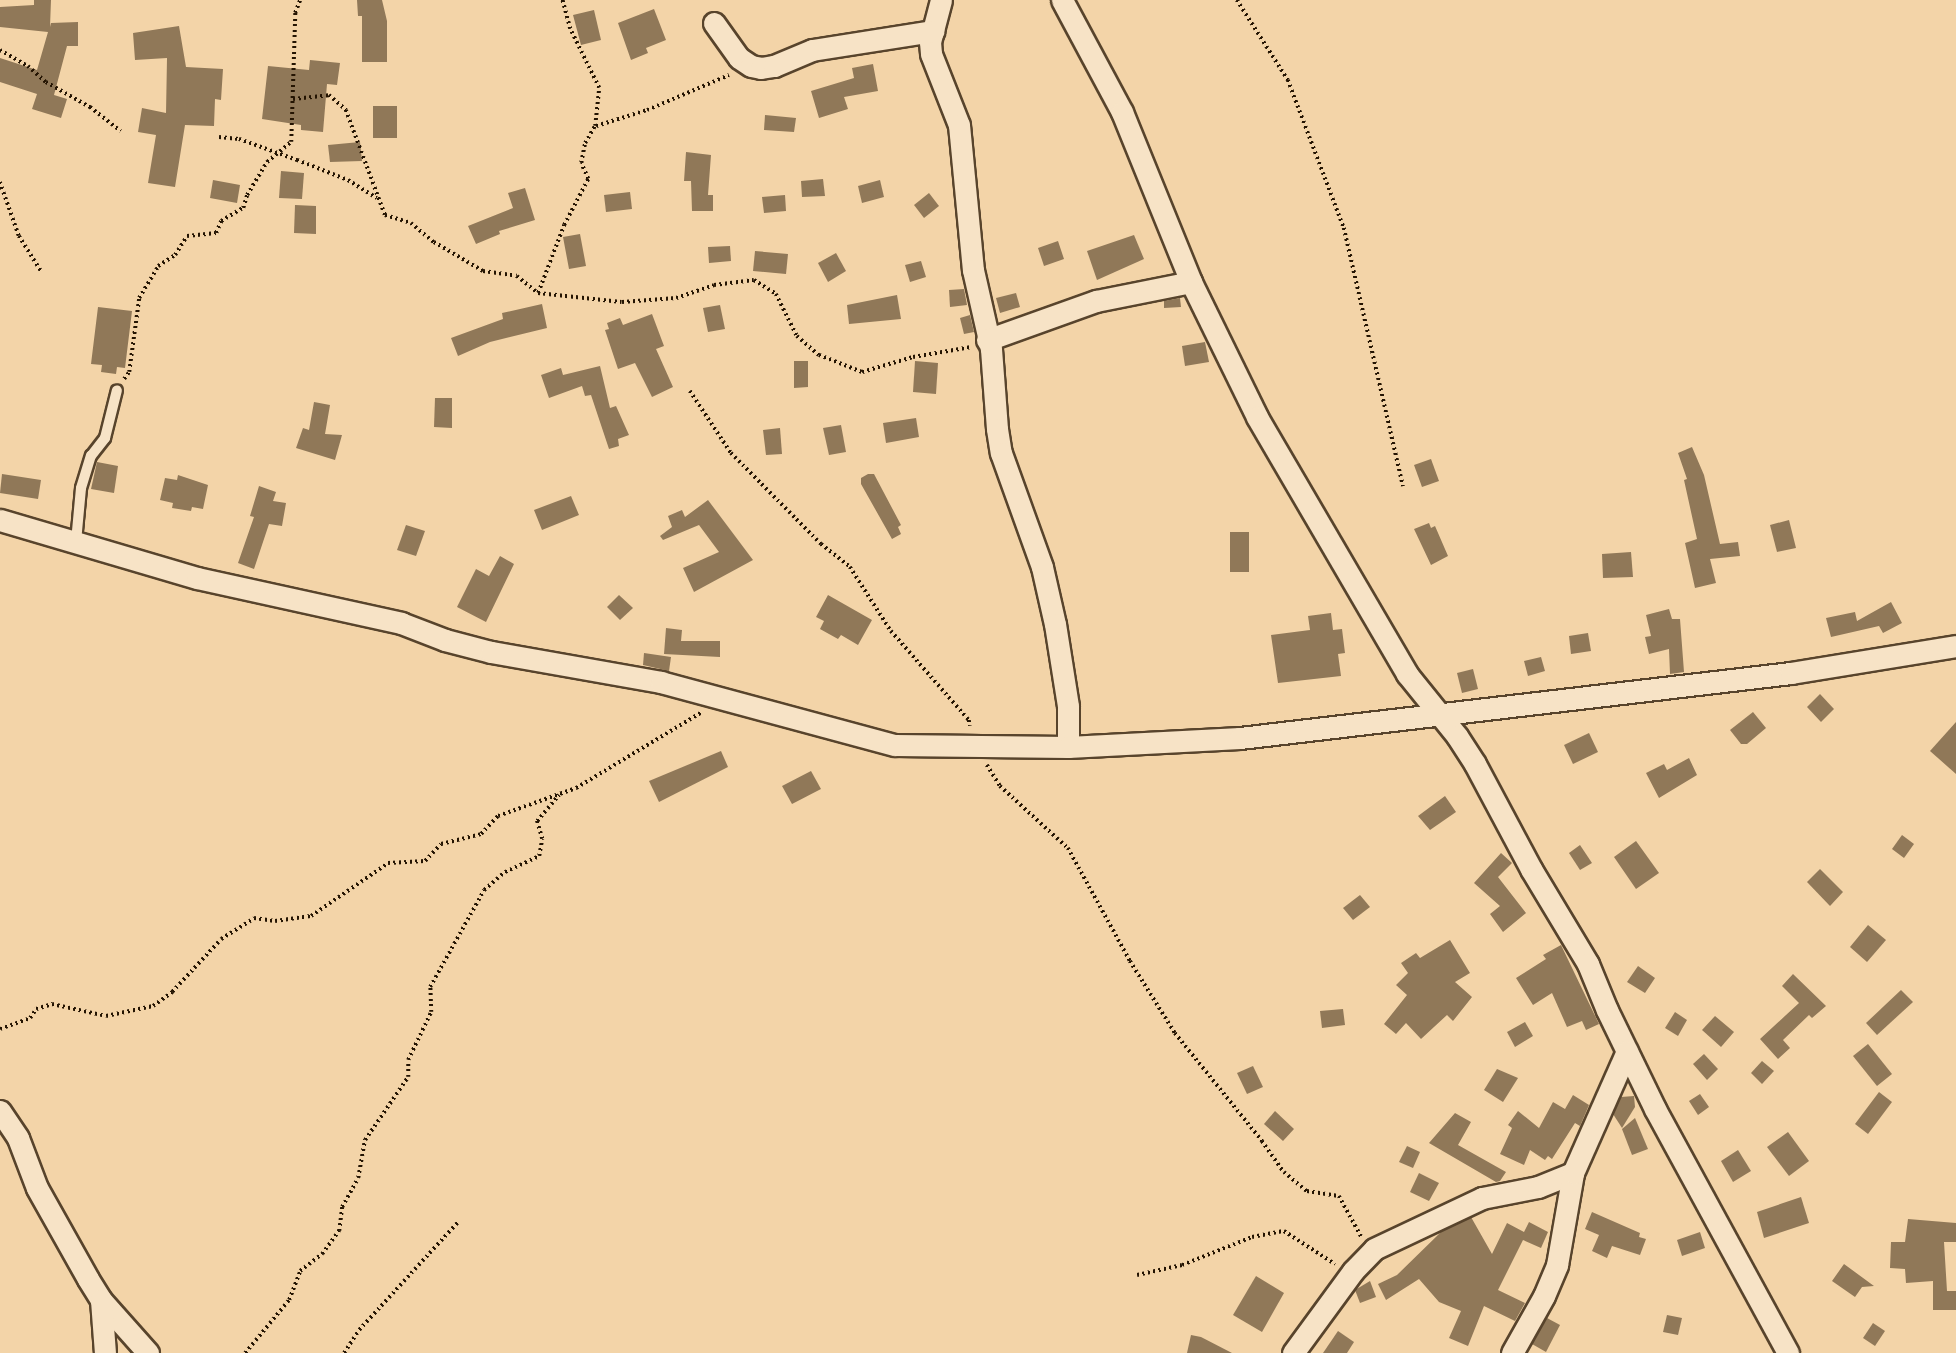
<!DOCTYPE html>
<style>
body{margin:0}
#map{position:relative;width:1956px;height:1353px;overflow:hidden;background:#f3d4a8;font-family:"Gentium Book Plus",serif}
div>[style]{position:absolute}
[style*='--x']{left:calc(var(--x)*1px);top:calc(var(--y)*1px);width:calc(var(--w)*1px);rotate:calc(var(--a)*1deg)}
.building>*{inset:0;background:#907858}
.path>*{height:3.5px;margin-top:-1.75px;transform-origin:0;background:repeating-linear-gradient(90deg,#241402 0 2px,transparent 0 5.5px)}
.roads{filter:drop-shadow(2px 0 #58442c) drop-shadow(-2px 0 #58442c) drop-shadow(0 2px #58442c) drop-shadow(0 -2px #58442c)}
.service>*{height:10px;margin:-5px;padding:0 5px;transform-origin:5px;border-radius:5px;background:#f7e3c6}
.minor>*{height:21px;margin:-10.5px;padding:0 10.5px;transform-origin:10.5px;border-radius:10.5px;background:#f7e3c6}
span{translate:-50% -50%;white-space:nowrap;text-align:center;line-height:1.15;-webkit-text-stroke:5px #f7e3c6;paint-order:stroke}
</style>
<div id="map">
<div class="building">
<i style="clip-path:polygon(34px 0,51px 0,50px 27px,51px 23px,78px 22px,78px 46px,67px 46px,54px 95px,67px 99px,61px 118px,32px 109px,37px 94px,0 82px,0 58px,37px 70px,48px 32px,0 27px,0 7px,34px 5px)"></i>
<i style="clip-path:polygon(357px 0,382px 0,387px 21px,387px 62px,362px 62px,362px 16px,358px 16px)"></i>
<i style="clip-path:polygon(654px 9px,666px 40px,646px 48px,648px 53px,631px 60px,618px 23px)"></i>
<i style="clip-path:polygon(594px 10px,601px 40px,581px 45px,573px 15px)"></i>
<i style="clip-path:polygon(179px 26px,186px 67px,223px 69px,221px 100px,215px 99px,214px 126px,185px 125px,175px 187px,148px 183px,156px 135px,138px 132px,142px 108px,166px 113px,167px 58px,135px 60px,133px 33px)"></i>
<i style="clip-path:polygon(310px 60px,340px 63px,337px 85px,327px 84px,323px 132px,301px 130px,301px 125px,262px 119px,268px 66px,309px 70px)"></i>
<i style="clip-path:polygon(873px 64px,878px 91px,844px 97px,848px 109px,819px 118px,811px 91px,854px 78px,852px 68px)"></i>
<i style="clip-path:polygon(373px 106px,397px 106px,397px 138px,373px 138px)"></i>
<i style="clip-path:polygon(765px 115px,796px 118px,794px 132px,764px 130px)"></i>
<i style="clip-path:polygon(360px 142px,362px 161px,330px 162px,328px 145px)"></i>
<i style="clip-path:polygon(686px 152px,711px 155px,708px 195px,713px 195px,713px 211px,692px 211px,691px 181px,684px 181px)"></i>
<i style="clip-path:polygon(281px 171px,304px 173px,302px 199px,279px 198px)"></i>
<i style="clip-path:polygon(823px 179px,825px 196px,802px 197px,801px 181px)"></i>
<i style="clip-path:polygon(213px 180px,240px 185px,237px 203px,210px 198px)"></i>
<i style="clip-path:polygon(880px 180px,884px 197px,862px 203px,858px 186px)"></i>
<i style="clip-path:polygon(525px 188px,535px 220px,499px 231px,500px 234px,476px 244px,468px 226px,513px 208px,508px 193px)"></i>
<i style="clip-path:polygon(630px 192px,632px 209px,606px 212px,604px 195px)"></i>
<i style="clip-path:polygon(929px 193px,939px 206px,924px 218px,914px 205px)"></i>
<i style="clip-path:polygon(785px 195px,786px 211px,764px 213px,762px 197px)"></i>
<i style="clip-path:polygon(295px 205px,316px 206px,316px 234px,294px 233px)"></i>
<i style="clip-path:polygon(580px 234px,586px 266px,569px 269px,563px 237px)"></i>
<i style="clip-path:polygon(1134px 235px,1144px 259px,1097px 280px,1087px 251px)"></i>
<i style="clip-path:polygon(1058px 241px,1064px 259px,1044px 266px,1038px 248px)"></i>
<i style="clip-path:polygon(730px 246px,731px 261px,709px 263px,708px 247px)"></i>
<i style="clip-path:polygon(755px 251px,788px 254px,786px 274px,753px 271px)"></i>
<i style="clip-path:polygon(836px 253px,846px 271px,828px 282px,818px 263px)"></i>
<i style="clip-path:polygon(921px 261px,926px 277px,910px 282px,905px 265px)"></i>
<i style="clip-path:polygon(964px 289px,967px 305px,950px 307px,949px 290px)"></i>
<i style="clip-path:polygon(1016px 293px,1020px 307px,1000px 313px,996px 298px)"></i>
<i style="clip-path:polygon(897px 295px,901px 319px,849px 324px,847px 305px)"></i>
<i style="clip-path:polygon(1180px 298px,1181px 307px,1164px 308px,1164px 301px)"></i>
<i style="clip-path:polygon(542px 304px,547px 328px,490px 342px,458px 356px,451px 338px,503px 319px,502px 313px)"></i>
<i style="clip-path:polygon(720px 305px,725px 329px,708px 332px,703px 308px)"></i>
<i style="clip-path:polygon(98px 307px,132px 311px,125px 368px,117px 367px,116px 374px,101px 372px,102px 365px,91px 364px)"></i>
<i style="clip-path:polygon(652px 314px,664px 346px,656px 349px,673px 387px,652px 397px,635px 363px,618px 369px,605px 330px,609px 329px,607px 323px,620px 318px,623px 325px)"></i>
<i style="clip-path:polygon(970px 315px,974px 332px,964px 334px,960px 318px)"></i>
<i style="clip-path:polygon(1205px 342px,1209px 362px,1185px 366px,1182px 346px)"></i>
<i style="clip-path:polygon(794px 361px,808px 361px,808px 387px,794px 388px)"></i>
<i style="clip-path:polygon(915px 361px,938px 363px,936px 394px,913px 392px)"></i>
<i style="clip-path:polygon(600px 366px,610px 408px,616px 406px,629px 435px,618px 439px,619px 446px,609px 449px,591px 395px,585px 396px,582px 386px,549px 398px,541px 375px,561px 368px,563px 375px)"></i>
<i style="clip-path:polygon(435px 398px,452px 398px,452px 428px,434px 427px)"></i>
<i style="clip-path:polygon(314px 402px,330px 405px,325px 434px,342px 435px,335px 460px,296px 448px,303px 428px,309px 430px)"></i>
<i style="clip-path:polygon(916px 418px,919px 437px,886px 443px,883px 423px)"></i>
<i style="clip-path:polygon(841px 425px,846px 452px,829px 455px,823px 428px)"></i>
<i style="clip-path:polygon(780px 428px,782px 454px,766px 455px,763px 430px)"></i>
<i style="clip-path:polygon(1692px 447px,1704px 475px,1720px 544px,1738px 542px,1740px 556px,1710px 559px,1716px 583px,1695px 588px,1685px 543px,1697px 539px,1684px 480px,1687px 479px,1678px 453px)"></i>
<i style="clip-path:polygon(1431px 459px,1439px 481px,1422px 487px,1414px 465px)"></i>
<i style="clip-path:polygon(97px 462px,118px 466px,114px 493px,91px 489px)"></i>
<i style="clip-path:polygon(2px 474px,41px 480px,38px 499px,0 493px)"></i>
<i style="clip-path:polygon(868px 474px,874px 474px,901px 525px,898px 527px,901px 534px,892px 539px,861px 484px,861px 478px)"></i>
<i style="clip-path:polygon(178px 475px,208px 485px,203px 509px,192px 507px,191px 511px,172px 508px,173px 503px,160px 500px,165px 478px,177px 480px)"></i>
<i style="clip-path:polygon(259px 486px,276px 492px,273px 501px,286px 503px,282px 526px,269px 524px,254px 569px,238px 563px,254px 517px,250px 516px)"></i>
<i style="clip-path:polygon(571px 496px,579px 515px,542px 530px,534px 510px)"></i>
<i style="clip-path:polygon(708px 500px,753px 560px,694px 592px,683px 568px,719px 552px,699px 525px,663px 540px,660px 536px,672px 527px,668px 516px,682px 510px,685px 517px)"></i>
<i style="clip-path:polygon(1789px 520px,1796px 548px,1777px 552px,1770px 525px)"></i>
<i style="clip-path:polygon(1429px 523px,1431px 528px,1435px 526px,1448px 556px,1431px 565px,1414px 529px)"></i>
<i style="clip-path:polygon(406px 525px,425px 531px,416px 556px,397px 550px)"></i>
<i style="clip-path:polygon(1230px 532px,1249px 532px,1249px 572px,1230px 572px)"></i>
<i style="clip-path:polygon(1631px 552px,1633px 577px,1603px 578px,1602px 554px)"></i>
<i style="clip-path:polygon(500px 556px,514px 564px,486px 622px,457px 607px,476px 569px,489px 576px)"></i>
<i style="clip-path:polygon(619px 595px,633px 608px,620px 620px,607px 607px)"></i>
<i style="clip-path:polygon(828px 595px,872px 620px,858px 645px,841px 635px,838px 639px,820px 629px,824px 621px,816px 617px)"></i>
<i style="clip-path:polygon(1891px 602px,1902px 623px,1883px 633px,1879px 626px,1831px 637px,1826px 618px,1855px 612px,1857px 621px)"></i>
<i style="clip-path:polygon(1669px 609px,1672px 619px,1680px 619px,1684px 672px,1670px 674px,1669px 649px,1649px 654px,1645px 637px,1651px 636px,1646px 615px)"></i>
<i style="clip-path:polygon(1331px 613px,1333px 630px,1342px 629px,1345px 653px,1338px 654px,1341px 676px,1278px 683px,1271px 635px,1310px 630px,1308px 616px)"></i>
<i style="clip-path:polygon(666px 628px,682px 630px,681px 641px,720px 641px,720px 657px,664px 654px)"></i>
<i style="clip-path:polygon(1588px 633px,1591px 651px,1571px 654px,1569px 636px)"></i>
<i style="clip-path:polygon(644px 653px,671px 657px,669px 671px,643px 665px)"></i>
<i style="clip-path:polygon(1541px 657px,1545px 671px,1528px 676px,1524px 661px)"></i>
<i style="clip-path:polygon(1473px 669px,1478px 689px,1462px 693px,1457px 673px)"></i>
<i style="clip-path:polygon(1820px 694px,1834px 709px,1821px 722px,1807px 707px)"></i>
<i style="clip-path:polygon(1753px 712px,1766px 728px,1747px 744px,1741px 744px,1730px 730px)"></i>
<i style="clip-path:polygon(1956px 722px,1956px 774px,1930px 751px)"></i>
<i style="clip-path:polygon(1589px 733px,1598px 752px,1573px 764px,1564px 745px)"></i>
<i style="clip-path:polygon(721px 751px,728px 767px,659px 802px,649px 781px)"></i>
<i style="clip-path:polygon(1689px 758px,1697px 775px,1659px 798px,1646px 773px,1664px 764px,1667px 770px)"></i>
<i style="clip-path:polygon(811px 771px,821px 789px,792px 804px,782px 786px)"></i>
<i style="clip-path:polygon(1445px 796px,1456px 812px,1430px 830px,1418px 816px)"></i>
<i style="clip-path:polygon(1902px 835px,1914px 844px,1904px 858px,1892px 849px)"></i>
<i style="clip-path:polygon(1636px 841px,1659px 873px,1636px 889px,1614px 857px)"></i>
<i style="clip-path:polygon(1580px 845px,1592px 863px,1580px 870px,1569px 853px)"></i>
<i style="clip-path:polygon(1501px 853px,1512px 863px,1498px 877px,1526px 913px,1503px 932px,1490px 914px,1500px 906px,1474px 883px)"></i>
<i style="clip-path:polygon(1820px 869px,1843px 892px,1830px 906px,1807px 882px)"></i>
<i style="clip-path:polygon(1360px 895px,1370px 907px,1353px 920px,1343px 908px)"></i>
<i style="clip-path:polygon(1868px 925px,1886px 940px,1867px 962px,1850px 947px)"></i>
<i style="clip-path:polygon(1450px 940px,1470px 973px,1455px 982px,1472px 997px,1453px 1021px,1447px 1015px,1421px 1039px,1406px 1023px,1396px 1034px,1384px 1024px,1407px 995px,1396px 985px,1408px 973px,1401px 963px,1416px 953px,1420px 958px)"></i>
<i style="clip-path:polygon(1561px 945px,1599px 1024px,1586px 1030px,1582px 1021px,1567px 1027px,1552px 993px,1533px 1005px,1516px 978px,1546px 959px,1543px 955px)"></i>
<i style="clip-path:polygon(1638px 966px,1655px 978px,1645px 993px,1627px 982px)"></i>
<i style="clip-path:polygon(1793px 974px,1826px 1006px,1812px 1018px,1809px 1015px,1783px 1040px,1790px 1048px,1778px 1059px,1760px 1039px,1799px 1003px,1782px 986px)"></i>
<i style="clip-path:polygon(1901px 990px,1913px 1002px,1877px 1035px,1866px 1023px)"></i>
<i style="clip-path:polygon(1343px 1009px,1345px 1025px,1322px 1028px,1320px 1011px)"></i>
<i style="clip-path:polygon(1675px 1012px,1687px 1020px,1678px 1036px,1665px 1028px)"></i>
<i style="clip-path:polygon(1715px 1016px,1734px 1032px,1721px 1047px,1702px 1030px)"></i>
<i style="clip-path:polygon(1525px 1022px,1533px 1036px,1515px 1047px,1507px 1032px)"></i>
<i style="clip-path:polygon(1868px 1044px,1892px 1074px,1877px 1086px,1853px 1056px)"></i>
<i style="clip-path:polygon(1704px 1054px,1718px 1069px,1707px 1080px,1693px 1064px)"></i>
<i style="clip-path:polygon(1762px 1061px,1774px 1071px,1762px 1084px,1751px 1073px)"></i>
<i style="clip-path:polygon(1253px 1066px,1263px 1087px,1247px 1094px,1237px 1073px)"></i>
<i style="clip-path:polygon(1497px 1069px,1518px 1078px,1503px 1102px,1484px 1090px)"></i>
<i style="clip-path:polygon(1879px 1092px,1892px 1102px,1868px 1134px,1855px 1124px)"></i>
<i style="clip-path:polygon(1700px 1094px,1709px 1107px,1698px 1115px,1689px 1101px)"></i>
<i style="clip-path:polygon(1573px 1095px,1589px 1105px,1580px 1126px,1575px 1123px,1552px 1159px,1548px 1156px,1545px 1160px,1530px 1150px,1524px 1165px,1500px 1154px,1512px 1128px,1508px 1125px,1518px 1111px,1539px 1128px,1553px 1102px,1565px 1109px)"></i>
<i style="clip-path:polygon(1634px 1096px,1635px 1107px,1622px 1128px,1613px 1114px,1621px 1097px)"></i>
<i style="clip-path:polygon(1275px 1111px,1294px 1129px,1283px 1141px,1264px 1124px)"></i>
<i style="clip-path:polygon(1455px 1113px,1471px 1122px,1458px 1145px,1506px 1172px,1500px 1181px,1496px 1182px,1429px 1143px)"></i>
<i style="clip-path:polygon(1635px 1118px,1648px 1149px,1632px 1155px,1622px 1129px)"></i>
<i style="clip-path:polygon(1788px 1132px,1809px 1161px,1789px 1176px,1767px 1147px)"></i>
<i style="clip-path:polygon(1407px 1146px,1420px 1152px,1413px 1168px,1399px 1162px)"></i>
<i style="clip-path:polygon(1738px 1150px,1751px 1171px,1733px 1182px,1721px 1161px)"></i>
<i style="clip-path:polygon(1419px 1173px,1439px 1183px,1429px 1201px,1410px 1192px)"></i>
<i style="clip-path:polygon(1801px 1197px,1809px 1223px,1764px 1238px,1757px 1212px)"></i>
<i style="clip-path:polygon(1592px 1212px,1640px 1233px,1639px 1237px,1646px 1239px,1640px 1255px,1612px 1246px,1607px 1258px,1592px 1251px,1599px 1235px,1585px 1229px)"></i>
<i style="clip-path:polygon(1471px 1217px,1492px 1254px,1507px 1223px,1524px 1232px,1529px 1222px,1548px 1232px,1541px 1248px,1523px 1240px,1498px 1290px,1525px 1303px,1515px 1321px,1484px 1306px,1468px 1346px,1449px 1338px,1461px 1311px,1439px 1302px,1419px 1279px,1386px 1300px,1378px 1284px,1397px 1275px,1441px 1232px)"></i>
<i style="clip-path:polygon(1908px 1219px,1956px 1223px,1956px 1242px,1944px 1242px,1947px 1291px,1956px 1291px,1956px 1310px,1933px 1310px,1933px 1281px,1906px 1283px,1905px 1269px,1890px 1268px,1891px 1242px,1905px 1242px)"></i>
<i style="clip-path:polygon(1700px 1232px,1705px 1248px,1682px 1256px,1677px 1240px)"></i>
<i style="clip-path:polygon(1844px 1264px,1874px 1286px,1862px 1287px,1855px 1297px,1832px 1281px)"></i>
<i style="clip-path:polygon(1256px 1276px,1284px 1293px,1262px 1332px,1233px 1315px)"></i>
<i style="clip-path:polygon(1370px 1281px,1376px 1297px,1360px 1303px,1355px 1290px)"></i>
<i style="clip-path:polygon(1667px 1315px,1682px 1318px,1678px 1335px,1663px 1332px)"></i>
<i style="clip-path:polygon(1547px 1318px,1560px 1325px,1546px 1352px,1532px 1344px)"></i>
<i style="clip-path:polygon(1873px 1323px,1885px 1331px,1875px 1346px,1863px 1338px)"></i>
<i style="clip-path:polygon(1338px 1331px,1354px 1342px,1347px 1353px,1323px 1353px)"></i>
<i style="clip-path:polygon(1191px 1335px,1201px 1337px,1232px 1353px,1187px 1353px)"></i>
</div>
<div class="path">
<i style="--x:1237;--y:0;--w:95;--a:57.5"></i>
<i style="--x:1288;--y:80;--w:158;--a:69.3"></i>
<i style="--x:1344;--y:228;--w:265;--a:77.1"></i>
<i style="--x:0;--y:50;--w:32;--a:30"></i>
<i style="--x:28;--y:66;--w:24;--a:42"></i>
<i style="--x:46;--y:82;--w:51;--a:29.6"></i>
<i style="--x:90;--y:107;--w:39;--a:38"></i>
<i style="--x:293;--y:99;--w:36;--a:-6"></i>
<i style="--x:329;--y:95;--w:23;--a:41"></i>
<i style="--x:346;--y:110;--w:112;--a:69.6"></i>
<i style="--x:385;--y:215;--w:27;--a:17"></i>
<i style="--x:411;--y:223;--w:30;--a:40"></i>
<i style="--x:434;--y:242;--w:57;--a:30.6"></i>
<i style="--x:483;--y:271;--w:34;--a:8"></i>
<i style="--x:517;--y:276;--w:27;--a:39"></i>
<i style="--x:538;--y:293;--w:84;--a:6.1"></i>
<i style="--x:622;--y:302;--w:54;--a:-4.2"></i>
<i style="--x:676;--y:298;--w:40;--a:-18.9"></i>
<i style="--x:714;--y:285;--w:40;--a:-7.1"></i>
<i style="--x:754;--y:280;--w:26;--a:32"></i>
<i style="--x:776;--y:294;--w:47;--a:63.4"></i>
<i style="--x:797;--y:336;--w:29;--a:41"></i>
<i style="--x:819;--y:355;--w:46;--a:21.6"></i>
<i style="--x:862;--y:372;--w:53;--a:-16.4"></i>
<i style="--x:913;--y:357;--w:59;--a:-9.8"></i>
<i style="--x:596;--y:126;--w:53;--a:-17.4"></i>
<i style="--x:647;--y:110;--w:89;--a:-23.1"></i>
<i style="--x:219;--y:137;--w:20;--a:6"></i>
<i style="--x:239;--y:139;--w:62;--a:19.9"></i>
<i style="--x:297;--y:160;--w:55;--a:21.4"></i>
<i style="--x:348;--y:180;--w:34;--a:32"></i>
<i style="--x:0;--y:182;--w:57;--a:70.6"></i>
<i style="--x:19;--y:236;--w:41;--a:57.8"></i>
<i style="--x:538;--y:293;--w:73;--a:-69.1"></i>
<i style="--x:564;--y:225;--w:52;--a:-62.4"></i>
<i style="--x:588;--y:179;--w:17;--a:-114"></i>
<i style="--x:581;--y:163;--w:20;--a:-79"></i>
<i style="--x:585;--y:143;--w:20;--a:-60"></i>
<i style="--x:595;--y:126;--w:38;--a:-84"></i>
<i style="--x:599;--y:88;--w:66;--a:-116.2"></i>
<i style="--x:570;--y:29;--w:30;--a:-105"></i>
<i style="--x:124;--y:379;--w:9;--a:-54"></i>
<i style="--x:129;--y:372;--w:75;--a:-82.3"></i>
<i style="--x:139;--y:298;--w:37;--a:-59"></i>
<i style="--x:158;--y:266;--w:20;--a:-33"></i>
<i style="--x:175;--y:255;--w:22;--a:-58"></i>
<i style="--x:187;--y:236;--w:29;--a:-6"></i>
<i style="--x:216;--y:233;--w:13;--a:-67"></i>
<i style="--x:221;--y:221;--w:26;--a:-31"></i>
<i style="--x:243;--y:208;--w:14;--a:-73"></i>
<i style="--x:247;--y:195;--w:39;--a:-59"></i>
<i style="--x:267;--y:162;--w:31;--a:-40"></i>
<i style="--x:291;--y:142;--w:129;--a:-88.2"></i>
<i style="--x:295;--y:13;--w:14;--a:-69"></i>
<i style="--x:690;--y:391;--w:74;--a:56.5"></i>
<i style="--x:731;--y:453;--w:128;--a:45.3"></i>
<i style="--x:821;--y:544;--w:37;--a:38"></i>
<i style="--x:850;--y:567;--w:76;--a:57.4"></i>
<i style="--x:891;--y:631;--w:118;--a:48.8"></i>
<i style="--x:969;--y:720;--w:6;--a:81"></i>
<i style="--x:987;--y:765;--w:25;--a:58"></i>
<i style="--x:1000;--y:786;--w:92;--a:42.4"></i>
<i style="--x:1068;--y:848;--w:129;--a:61.2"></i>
<i style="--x:1130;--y:961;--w:85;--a:58"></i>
<i style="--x:1175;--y:1033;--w:139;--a:51.1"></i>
<i style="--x:1262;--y:1141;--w:38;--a:55"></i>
<i style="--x:1284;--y:1172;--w:30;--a:40"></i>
<i style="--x:1307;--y:1191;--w:32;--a:9"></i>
<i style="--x:1339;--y:1196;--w:46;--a:61.2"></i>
<i style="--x:0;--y:1029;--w:32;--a:-20"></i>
<i style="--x:30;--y:1018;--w:11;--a:-56"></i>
<i style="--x:36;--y:1009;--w:17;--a:-17"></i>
<i style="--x:52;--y:1004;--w:55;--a:12.5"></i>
<i style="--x:106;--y:1016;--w:48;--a:-12"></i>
<i style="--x:153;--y:1006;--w:24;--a:-36"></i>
<i style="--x:172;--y:992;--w:72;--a:-47.2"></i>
<i style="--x:221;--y:939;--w:39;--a:-32"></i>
<i style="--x:254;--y:918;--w:21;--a:8"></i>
<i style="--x:275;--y:921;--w:36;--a:-8"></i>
<i style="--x:311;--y:916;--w:93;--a:-34.5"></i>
<i style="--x:388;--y:863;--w:37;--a:-3"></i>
<i style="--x:425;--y:861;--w:23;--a:-47"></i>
<i style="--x:441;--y:844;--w:41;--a:-14"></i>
<i style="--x:481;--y:834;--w:25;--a:-47"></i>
<i style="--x:498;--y:816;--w:83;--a:-19.7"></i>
<i style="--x:576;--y:788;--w:147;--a:-31.1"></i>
<i style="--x:1137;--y:1275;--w:46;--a:-12.5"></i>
<i style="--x:1182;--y:1265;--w:75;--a:-21.8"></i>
<i style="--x:1252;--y:1237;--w:33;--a:-11"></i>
<i style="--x:1284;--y:1231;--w:61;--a:32.9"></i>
<i style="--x:245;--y:1353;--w:69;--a:-50.3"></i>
<i style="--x:289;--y:1300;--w:31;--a:-69"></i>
<i style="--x:300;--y:1271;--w:28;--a:-38"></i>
<i style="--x:322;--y:1254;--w:29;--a:-54"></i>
<i style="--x:339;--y:1231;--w:24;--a:-83"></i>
<i style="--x:342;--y:1207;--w:33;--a:-61"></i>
<i style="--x:358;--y:1178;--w:39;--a:-80"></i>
<i style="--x:365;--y:1140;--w:76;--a:-55.7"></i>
<i style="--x:408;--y:1077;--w:17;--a:-90"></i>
<i style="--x:408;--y:1060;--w:53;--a:-64.4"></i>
<i style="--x:431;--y:1012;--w:25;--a:-92"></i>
<i style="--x:430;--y:987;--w:111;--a:-60.9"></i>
<i style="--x:484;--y:890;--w:28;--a:-41"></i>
<i style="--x:505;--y:872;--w:38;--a:-25"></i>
<i style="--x:539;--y:856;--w:17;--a:-80"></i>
<i style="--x:542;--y:839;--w:19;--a:-106"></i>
<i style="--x:537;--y:821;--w:34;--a:-50"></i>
<i style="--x:344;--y:1353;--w:27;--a:-57"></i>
<i style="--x:359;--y:1330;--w:148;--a:-47.5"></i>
</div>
<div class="roads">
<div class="service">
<i style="--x:76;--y:542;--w:54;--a:-84.7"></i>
<i style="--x:81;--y:488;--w:34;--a:-73"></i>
<i style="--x:91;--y:456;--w:23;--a:-52"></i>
<i style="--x:105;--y:438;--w:49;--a:-76"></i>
</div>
<div class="minor">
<i style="--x:941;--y:0;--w:43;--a:104.7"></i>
<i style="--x:930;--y:42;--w:12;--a:85"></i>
<i style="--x:931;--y:54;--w:76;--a:68.5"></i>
<i style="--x:959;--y:125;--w:146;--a:84.5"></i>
<i style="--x:973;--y:270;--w:81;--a:77.2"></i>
<i style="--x:991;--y:349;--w:80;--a:85.7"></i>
<i style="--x:997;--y:429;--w:24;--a:81"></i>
<i style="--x:1001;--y:453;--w:121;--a:70.2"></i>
<i style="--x:1042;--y:567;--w:58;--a:77.2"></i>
<i style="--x:1055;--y:624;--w:83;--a:81"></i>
<i style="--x:1068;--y:706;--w:41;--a:90"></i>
<i style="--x:1062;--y:0;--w:127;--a:61.8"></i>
<i style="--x:1122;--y:112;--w:183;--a:67.9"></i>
<i style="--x:1191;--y:282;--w:150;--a:63.9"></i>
<i style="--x:1257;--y:417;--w:298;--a:59.7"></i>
<i style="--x:1407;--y:674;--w:80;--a:51.1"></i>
<i style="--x:1457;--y:736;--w:33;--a:57"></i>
<i style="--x:1475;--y:764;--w:119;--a:61.9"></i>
<i style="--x:1531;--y:869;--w:111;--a:59"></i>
<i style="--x:1588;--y:964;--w:50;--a:67.6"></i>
<i style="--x:1607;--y:1010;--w:110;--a:64.1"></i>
<i style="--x:1655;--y:1109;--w:278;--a:61.4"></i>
<i style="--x:714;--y:23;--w:43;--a:54.5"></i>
<i style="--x:739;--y:58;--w:14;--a:34"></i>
<i style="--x:751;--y:66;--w:10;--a:11"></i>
<i style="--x:761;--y:68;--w:13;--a:-9"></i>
<i style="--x:774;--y:66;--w:41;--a:-22.8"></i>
<i style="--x:812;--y:50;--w:123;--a:-8.9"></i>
<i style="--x:987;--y:340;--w:116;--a:-19.7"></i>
<i style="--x:1096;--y:301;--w:97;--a:-11.3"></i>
<i style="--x:0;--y:520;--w:205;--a:16.4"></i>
<i style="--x:197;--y:578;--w:209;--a:12.4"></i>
<i style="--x:401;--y:623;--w:47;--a:21.1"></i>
<i style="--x:445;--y:640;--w:48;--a:14.6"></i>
<i style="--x:491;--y:652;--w:173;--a:10"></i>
<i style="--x:661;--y:682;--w:242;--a:15.1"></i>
<i style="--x:895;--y:745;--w:173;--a:0.7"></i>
<i style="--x:1068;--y:747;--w:172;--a:-3"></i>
<i style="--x:1240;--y:738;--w:555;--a:-6.73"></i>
<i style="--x:1791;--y:673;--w:167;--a:-9.3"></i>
<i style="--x:0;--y:1111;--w:32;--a:56"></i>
<i style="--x:18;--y:1138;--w:53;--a:69.2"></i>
<i style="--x:37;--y:1188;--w:104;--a:60.7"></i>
<i style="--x:88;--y:1279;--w:25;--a:58"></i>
<i style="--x:101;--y:1300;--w:71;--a:48.4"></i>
<i style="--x:101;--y:1300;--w:53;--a:85.7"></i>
<i style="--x:1293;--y:1353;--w:102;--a:-53.8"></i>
<i style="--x:1353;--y:1271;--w:30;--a:-46"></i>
<i style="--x:1374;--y:1249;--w:119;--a:-25.3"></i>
<i style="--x:1482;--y:1198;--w:57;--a:-11.1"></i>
<i style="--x:1538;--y:1187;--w:38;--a:-22"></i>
<i style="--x:1512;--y:1353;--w:65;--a:-60.7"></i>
<i style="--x:1544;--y:1296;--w:34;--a:-67"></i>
<i style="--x:1557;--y:1265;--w:93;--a:-80.1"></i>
<i style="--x:1573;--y:1173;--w:133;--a:-66.1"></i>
</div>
</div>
</div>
